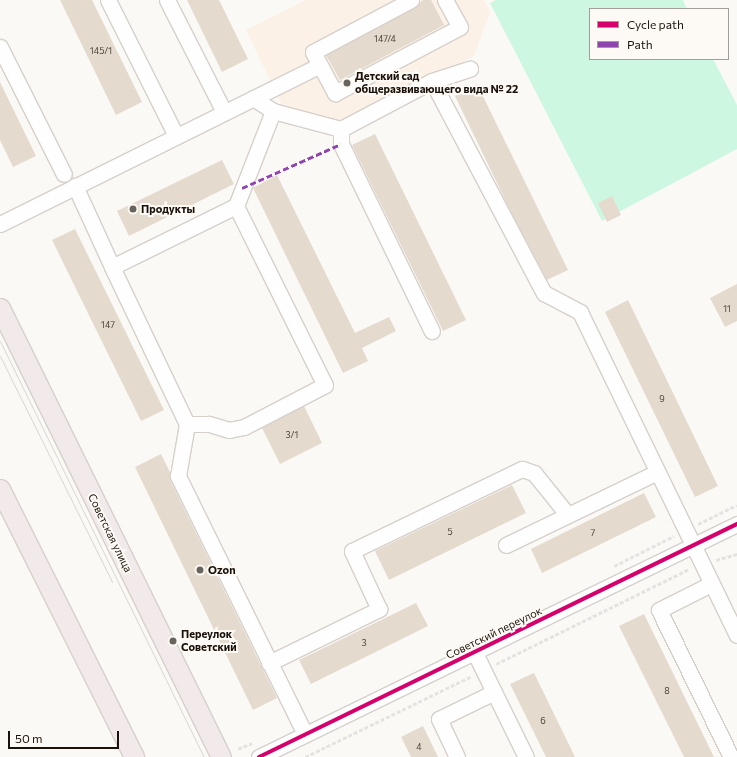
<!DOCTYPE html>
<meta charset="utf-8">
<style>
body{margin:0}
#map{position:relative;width:737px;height:757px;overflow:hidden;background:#fbf9f6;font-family:Commissioner,sans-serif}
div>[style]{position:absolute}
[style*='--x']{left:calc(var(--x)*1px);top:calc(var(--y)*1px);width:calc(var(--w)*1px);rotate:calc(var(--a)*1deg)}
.built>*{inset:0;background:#fcf1e6}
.green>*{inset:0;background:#cdf7e1}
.building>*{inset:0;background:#e4dacd}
.path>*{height:2.5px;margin-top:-1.25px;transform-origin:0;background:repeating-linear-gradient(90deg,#e4e3e2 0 4px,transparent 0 6px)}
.roads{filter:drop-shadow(1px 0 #d6d0cb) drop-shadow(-1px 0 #d6d0cb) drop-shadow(0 1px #d6d0cb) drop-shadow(0 -1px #d6d0cb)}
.minor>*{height:15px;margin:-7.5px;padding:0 7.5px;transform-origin:7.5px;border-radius:7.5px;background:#fefefe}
.major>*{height:19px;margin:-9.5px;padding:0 9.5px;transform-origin:9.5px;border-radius:9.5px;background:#f1e9ea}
.tram>*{height:1px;margin:-0.5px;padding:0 0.5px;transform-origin:0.5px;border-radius:0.5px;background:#dad9d7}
.quiet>*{height:3px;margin-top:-1.5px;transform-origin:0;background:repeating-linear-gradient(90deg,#8e44ad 0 6px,transparent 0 9px)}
.cycleway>*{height:4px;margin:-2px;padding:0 2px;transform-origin:2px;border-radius:2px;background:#d6006c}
.dots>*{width:11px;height:11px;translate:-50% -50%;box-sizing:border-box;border:2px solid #fdf9f4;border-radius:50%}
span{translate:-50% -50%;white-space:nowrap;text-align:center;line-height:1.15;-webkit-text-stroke:4px #fdf9f4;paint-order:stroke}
.number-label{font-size:9px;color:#4c443b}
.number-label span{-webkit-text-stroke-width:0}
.poi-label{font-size:11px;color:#1a120a;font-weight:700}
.left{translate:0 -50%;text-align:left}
.street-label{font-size:11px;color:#1a120a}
.legend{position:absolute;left:589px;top:8px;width:140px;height:52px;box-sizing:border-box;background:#fdf9f4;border:1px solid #a29d96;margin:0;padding:5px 7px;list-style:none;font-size:12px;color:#1a120a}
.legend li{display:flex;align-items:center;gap:8px;height:20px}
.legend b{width:20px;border:1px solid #a29d96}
.scale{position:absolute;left:8px;top:731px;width:111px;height:18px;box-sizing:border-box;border:2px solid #1a120a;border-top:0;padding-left:5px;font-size:12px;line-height:14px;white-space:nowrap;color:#1a120a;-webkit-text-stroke:3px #fdf9f4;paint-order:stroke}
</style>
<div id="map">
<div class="built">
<i style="clip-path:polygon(306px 0,484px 0,490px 12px,474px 56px,339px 125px,284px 109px,246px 30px)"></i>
</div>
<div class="green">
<i style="clip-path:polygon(496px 0,683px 0,687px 9px,590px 9px,590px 59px,713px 59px,737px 105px,737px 149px,602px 221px,490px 3px)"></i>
</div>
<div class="building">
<i style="clip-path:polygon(60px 0,92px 0,142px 102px,116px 115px)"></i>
<i style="clip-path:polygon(187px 0,219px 0,248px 59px,222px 72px)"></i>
<i style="clip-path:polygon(423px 0,431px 0,444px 25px,340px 80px,326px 55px,415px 8px)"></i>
<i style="clip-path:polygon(0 82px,36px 156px,13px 167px,0 140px)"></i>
<i style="clip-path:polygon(477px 84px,568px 270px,547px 280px,511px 212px,455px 96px)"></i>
<i style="clip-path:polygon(375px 134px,466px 320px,443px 331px,352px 145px)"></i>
<i style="clip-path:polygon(222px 160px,234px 184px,129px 236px,117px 211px)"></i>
<i style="clip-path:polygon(277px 175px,355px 333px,389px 317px,396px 331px,362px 348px,368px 361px,343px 373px,253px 188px)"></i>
<i style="clip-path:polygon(612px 196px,621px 215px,607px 222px,598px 203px)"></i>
<i style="clip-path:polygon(75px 229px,164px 410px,141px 421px,52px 240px)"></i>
<i style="clip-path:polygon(737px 284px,737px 321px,725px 327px,710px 298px)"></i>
<i style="clip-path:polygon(628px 300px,718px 486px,695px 497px,605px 312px)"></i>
<i style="clip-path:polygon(304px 406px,322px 443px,280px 464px,262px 428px)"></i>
<i style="clip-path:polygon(161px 454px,170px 472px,170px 480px,277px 698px,253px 710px,135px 467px)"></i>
<i style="clip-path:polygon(512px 485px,526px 513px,389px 580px,375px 551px)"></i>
<i style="clip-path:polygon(644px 493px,656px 517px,542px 573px,531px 549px)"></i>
<i style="clip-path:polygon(416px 603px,428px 626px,311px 684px,299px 660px)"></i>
<i style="clip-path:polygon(644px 614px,714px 757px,684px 757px,619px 626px)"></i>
<i style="clip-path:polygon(534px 673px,575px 757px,546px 757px,510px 684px)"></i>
<i style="clip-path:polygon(423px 726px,438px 757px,411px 757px,401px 737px)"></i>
</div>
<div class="path">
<i style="--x:698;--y:524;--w:43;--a:-26"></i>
<i style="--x:716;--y:560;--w:22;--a:-16"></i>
<i style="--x:614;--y:566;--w:67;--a:-26.6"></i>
<i style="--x:496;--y:664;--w:215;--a:-26.2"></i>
<i style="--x:238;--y:749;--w:15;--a:-23"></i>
<i style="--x:305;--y:757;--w:186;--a:-25.9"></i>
</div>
<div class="roads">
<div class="minor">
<i style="--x:108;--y:0;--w:152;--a:63.4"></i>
<i style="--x:167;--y:0;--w:126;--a:63"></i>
<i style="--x:411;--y:0;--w:111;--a:152"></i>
<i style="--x:313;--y:52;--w:47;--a:61.8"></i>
<i style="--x:335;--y:93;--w:141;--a:-27.8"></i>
<i style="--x:460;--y:27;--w:31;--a:-119"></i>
<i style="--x:0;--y:47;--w:142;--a:63.3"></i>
<i style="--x:432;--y:81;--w:240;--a:62.2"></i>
<i style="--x:544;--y:293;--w:41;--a:27.8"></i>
<i style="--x:580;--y:312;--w:359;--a:64.1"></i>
<i style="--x:253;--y:98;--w:24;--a:33"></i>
<i style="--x:273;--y:111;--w:70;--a:14.8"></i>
<i style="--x:341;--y:129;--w:103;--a:-27.8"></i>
<i style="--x:432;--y:81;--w:40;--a:-18"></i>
<i style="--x:341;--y:129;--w:15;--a:90"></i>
<i style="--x:341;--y:144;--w:208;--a:64.1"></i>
<i style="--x:75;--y:186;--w:89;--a:65.4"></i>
<i style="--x:112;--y:267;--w:174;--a:64.5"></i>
<i style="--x:187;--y:424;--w:53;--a:99.8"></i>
<i style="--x:178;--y:476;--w:288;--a:63.8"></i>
<i style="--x:236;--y:206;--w:102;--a:-68.7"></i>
<i style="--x:0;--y:224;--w:357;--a:-26.4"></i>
<i style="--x:112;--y:267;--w:138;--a:-26.2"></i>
<i style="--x:236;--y:206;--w:200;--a:63.6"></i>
<i style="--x:325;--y:385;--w:91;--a:152.6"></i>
<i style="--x:244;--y:427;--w:15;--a:169"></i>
<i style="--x:229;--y:430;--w:21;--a:-163"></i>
<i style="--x:209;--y:424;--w:22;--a:180"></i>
<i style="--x:506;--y:545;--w:168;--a:-25.8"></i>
<i style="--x:711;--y:584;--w:58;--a:153.4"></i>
<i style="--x:659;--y:610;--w:164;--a:63.9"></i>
<i style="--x:269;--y:663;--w:123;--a:-26.1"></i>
<i style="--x:379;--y:609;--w:64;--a:-115"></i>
<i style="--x:352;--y:551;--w:189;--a:-25.8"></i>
<i style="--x:522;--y:469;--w:13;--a:18"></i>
<i style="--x:534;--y:473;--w:53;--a:51.2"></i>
<i style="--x:494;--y:692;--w:72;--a:63.8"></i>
<i style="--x:259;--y:757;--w:532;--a:-25.99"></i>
<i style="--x:457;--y:757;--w:42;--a:-115.3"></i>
<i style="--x:439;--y:719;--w:61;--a:-26.1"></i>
<i style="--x:494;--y:692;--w:43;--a:-116"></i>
</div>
<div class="major">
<i style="--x:0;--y:308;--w:500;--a:63.79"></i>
<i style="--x:0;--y:489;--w:300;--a:63.4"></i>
</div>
</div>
<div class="tram">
<i style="--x:0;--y:341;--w:463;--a:63.9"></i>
<i style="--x:0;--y:356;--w:252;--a:63.6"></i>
</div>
<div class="quiet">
<i style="--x:242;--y:188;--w:108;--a:-24"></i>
</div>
<div class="cycleway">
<i style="--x:259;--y:757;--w:532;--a:-25.99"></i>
</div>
<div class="dots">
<i style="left:347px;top:83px;background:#69635d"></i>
<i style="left:133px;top:209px;background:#69635d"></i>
<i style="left:200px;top:570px;background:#69635d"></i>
<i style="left:173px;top:641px;background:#69635d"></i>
</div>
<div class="number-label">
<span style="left:385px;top:39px">147/4</span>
<span style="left:101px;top:51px">145/1</span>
<span style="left:727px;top:309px">11</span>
<span style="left:108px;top:325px">147</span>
<span style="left:662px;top:399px">9</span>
<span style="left:292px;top:435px">3/1</span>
<span style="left:450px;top:532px">5</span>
<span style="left:593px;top:533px">7</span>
<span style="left:364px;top:643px">3</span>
<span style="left:667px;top:691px">8</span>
<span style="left:543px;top:721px">6</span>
<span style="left:419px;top:747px">4</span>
</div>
<div class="poi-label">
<span class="left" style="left:355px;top:83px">Детский сад<br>общеразвивающего вида № 22</span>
<span class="left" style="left:141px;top:209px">Продукты</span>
<span class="left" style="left:208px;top:570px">Ozon</span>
<span class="left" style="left:181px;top:641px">Переулок<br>Советский</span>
</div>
<div class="street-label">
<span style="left:110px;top:533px;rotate:64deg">Советская улица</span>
<span style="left:494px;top:633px;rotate:-26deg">Советский переулок</span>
</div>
<ul class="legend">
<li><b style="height:5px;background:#d6006c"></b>Cycle path</li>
<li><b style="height:5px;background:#8e44ad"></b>Path</li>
</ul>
<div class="scale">50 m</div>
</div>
